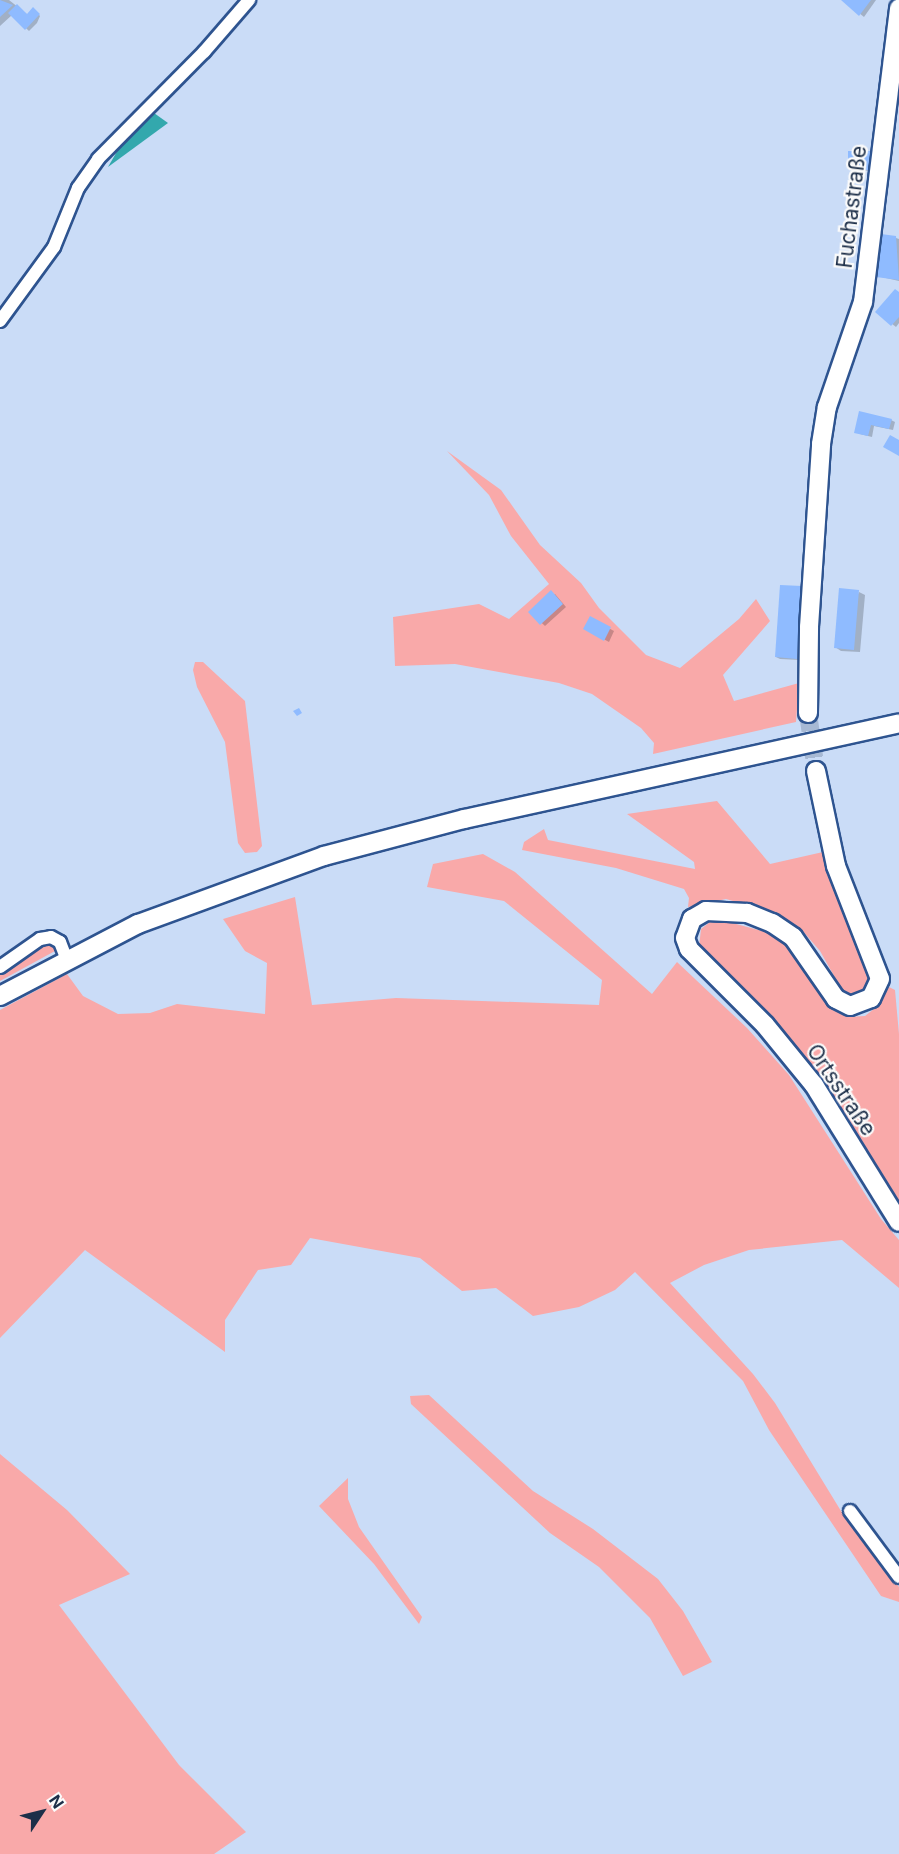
<!DOCTYPE html>
<meta charset="utf-8">
<style>
body{margin:0}
#map{position:relative;width:899px;height:1854px;overflow:hidden;background:#cadcf7;font-family:Inter,sans-serif}
div>[style]{position:absolute}
[style*='--x']{left:calc(var(--x)*1px);top:calc(var(--y)*1px);width:calc(var(--w)*1px);rotate:calc(var(--a)*1deg)}
.green>*{inset:0;background:#f9a9a9}
.water>*{inset:0;background:#33a8ad}
.shadow>*{inset:0;background:#0003}
.building>*{inset:0;background:#8fbbff}
.secondary-tunnel>*{height:18px;margin-top:-9px;transform-origin:0;background:repeating-linear-gradient(90deg,#a7b9d4 0 18px,transparent 0 27px)}
.roads{filter:drop-shadow(2px 0 #2e5490) drop-shadow(-2px 0 #2e5490) drop-shadow(0 2px #2e5490) drop-shadow(0 -2px #2e5490)}
.street>*{height:12px;margin:-6px;padding:0 6px;transform-origin:6px;border-radius:6px;background:#fff}
.secondary>*{height:18px;margin:-9px;padding:0 9px;transform-origin:9px;border-radius:9px;background:#fff}
span{translate:-50% -50%;white-space:nowrap;text-align:center;line-height:1.15;-webkit-text-stroke:4.5px #fbfbfb;paint-order:stroke}
.street-label{font-size:21px;color:#1d2f49}
.north{position:absolute;left:12px;top:1782px;width:60px;height:60px;-webkit-text-stroke:4px #fbfbfb;paint-order:stroke;rotate:55deg;font-size:16px;font-weight:700;line-height:24px;text-align:center;color:#1d2f49}
.north::after{content:'';display:block;margin:auto;width:21px;height:27px;background:#1d2f49;clip-path:polygon(50% 0,100% 100%,50% 72%,0 100%)}
</style>
<div id="map">
<div class="green">
<i style="clip-path:polygon(447px 451px,501px 490px,540px 545px,581px 583px,599px 608px,646px 655px,680px 668px,739px 619px,756px 599px,770px 621px,723px 675px,734px 701px,799px 683px,796px 722px,653px 754px,654px 743px,641px 728px,592px 694px,559px 683px,455px 664px,395px 666px,393px 617px,479px 604px,509px 619px,549px 584px,511px 536px,489px 495px)"></i>
<i style="clip-path:polygon(195px 662px,203px 662px,245px 701px,262px 846px,257px 852px,245px 853px,238px 843px,225px 742px,197px 687px,193px 670px)"></i>
<i style="clip-path:polygon(717px 801px,770px 864px,823px 852px,867px 963px,872px 979px,865px 990px,849px 994px,842px 990px,820px 951px,801px 929px,776px 913px,726px 899px,688px 907px,689px 898px,684px 889px,616px 868px,522px 850px,524px 842px,544px 829px,548px 840px,695px 869px,694px 862px,627px 814px)"></i>
<i style="clip-path:polygon(483px 854px,515px 872px,652px 994px,677px 962px,747px 1028px,789px 1075px,881px 1219px,899px 1240px,899px 1288px,842px 1240px,749px 1250px,704px 1265px,670px 1283px,753px 1374px,775px 1403px,841px 1511px,899px 1587px,899px 1602px,881px 1596px,769px 1430px,743px 1381px,635px 1272px,615px 1290px,579px 1307px,533px 1316px,496px 1288px,462px 1291px,420px 1258px,310px 1238px,291px 1265px,258px 1270px,225px 1320px,225px 1352px,85px 1250px,0 1338px,0 1010px,67px 974px,83px 996px,118px 1014px,150px 1013px,177px 1004px,265px 1014px,267px 963px,245px 951px,223px 919px,295px 897px,312px 1005px,396px 998px,599px 1005px,602px 980px,504px 901px,427px 887px,433px 864px)"></i>
<i style="clip-path:polygon(725px 921px,766px 932px,787px 945px,830px 1007px,848px 1017px,865px 1016px,879px 1005px,889px 987px,895px 990px,899px 1034px,899px 1208px,837px 1103px,806px 1059px,771px 1018px,699px 947px,701px 929px,710px 922px)"></i>
<i style="clip-path:polygon(42px 942px,55px 943px,55px 951px,0 981px,0 971px)"></i>
<i style="clip-path:polygon(429px 1395px,533px 1491px,593px 1529px,658px 1579px,683px 1611px,712px 1662px,683px 1676px,650px 1618px,599px 1567px,550px 1533px,411px 1404px,410px 1396px)"></i>
<i style="clip-path:polygon(0 1454px,67px 1510px,130px 1574px,59px 1605px,179px 1765px,246px 1832px,214px 1854px,0 1854px)"></i>
<i style="clip-path:polygon(348px 1478px,348px 1499px,359px 1527px,422px 1617px,419px 1624px,374px 1564px,319px 1506px)"></i>
</div>
<div class="water">
<i style="clip-path:polygon(154px 113px,168px 123px,108px 167px,119px 148px)"></i>
</div>
<div class="shadow">
<i style="clip-path:polygon(0 0,9px 0,28px 15px,35px 10px,40px 16px,37px 23px,29px 31px,12px 15px,0 26px)"></i>
<i style="clip-path:polygon(843px 0,876px 0,864px 17px)"></i>
<i style="clip-path:polygon(870px 153px,874px 155px,874px 172px,856px 169px,856px 160px,851px 160px)"></i>
<i style="clip-path:polygon(896px 238px,899px 239px,899px 281px,877px 276px)"></i>
<i style="clip-path:polygon(899px 293px,899px 323px,896px 327px,877px 312px)"></i>
<i style="clip-path:polygon(860px 413px,891px 420px,895px 422px,893px 430px,874px 426px,872px 437px,860px 434px,856px 432px)"></i>
<i style="clip-path:polygon(802px 588px,805px 590px,801px 660px,780px 659px,776px 657px)"></i>
<i style="clip-path:polygon(859px 592px,865px 595px,860px 652px,841px 651px,835px 647px)"></i>
<i style="clip-path:polygon(555px 594px,566px 607px,545px 626px,530px 612px)"></i>
<i style="clip-path:polygon(590px 618px,614px 631px,609px 642px,585px 629px)"></i>
</div>
<div class="building">
<i style="clip-path:polygon(0 0,13px 5px,0 17px)"></i>
<i style="clip-path:polygon(841px 0,871px 0,859px 16px)"></i>
<i style="clip-path:polygon(17px 4px,27px 14px,33px 7px,40px 14px,25px 30px,8px 13px)"></i>
<i style="clip-path:polygon(848px 151px,871px 151px,870px 170px,854px 170px,855px 160px,848px 160px)"></i>
<i style="clip-path:polygon(881px 234px,896px 236px,899px 280px,876px 277px)"></i>
<i style="clip-path:polygon(895px 289px,899px 292px,899px 317px,891px 326px,875px 312px)"></i>
<i style="clip-path:polygon(859px 411px,892px 419px,889px 429px,871px 425px,868px 436px,854px 433px)"></i>
<i style="clip-path:polygon(890px 435px,899px 440px,899px 456px,883px 447px)"></i>
<i style="clip-path:polygon(780px 585px,802px 586px,797px 659px,775px 657px)"></i>
<i style="clip-path:polygon(839px 588px,859px 590px,854px 650px,834px 648px)"></i>
<i style="clip-path:polygon(551px 590px,563px 604px,540px 625px,528px 612px)"></i>
<i style="clip-path:polygon(590px 616px,611px 627px,604px 641px,583px 629px)"></i>
<i style="clip-path:polygon(299px 708px,302px 713px,297px 716px,293px 711px)"></i>
</div>
<div class="secondary-tunnel">
<i style="--x:808;--y:713;--w:59;--a:82.1"></i>
</div>
<div class="roads">
<div class="street">
<i style="--x:0;--y:321;--w:92;--a:-53.9"></i>
<i style="--x:54;--y:247;--w:64;--a:-67.9"></i>
<i style="--x:78;--y:188;--w:35;--a:-55"></i>
<i style="--x:98;--y:159;--w:151;--a:-45.3"></i>
<i style="--x:204;--y:52;--w:69;--a:-49.1"></i>
<i style="--x:0;--y:967;--w:49;--a:-35"></i>
<i style="--x:40;--y:939;--w:11;--a:-10"></i>
<i style="--x:51;--y:937;--w:10;--a:29"></i>
<i style="--x:60;--y:942;--w:17;--a:69"></i>
<i style="--x:850;--y:1511;--w:82;--a:53.4"></i>
</div>
<div class="secondary">
<i style="--x:808;--y:713;--w:86;--a:-89.3"></i>
<i style="--x:809;--y:627;--w:183;--a:-86.2"></i>
<i style="--x:821;--y:444;--w:37;--a:-81"></i>
<i style="--x:827;--y:407;--w:111;--a:-71.1"></i>
<i style="--x:863;--y:302;--w:296;--a:-83"></i>
<i style="--x:816;--y:771;--w:97;--a:78.1"></i>
<i style="--x:836;--y:866;--w:121;--a:68.7"></i>
<i style="--x:880;--y:979;--w:21;--a:115"></i>
<i style="--x:871;--y:998;--w:22;--a:159"></i>
<i style="--x:850;--y:1006;--w:16;--a:-153"></i>
<i style="--x:836;--y:999;--w:75;--a:-124.7"></i>
<i style="--x:793;--y:937;--w:25;--a:-146"></i>
<i style="--x:772;--y:923;--w:27;--a:-158"></i>
<i style="--x:747;--y:913;--w:41;--a:-177.2"></i>
<i style="--x:706;--y:911;--w:16;--a:150"></i>
<i style="--x:692;--y:919;--w:20;--a:110"></i>
<i style="--x:685;--y:938;--w:12;--a:70"></i>
<i style="--x:689;--y:949;--w:107;--a:45"></i>
<i style="--x:765;--y:1025;--w:77;--a:50.8"></i>
<i style="--x:814;--y:1085;--w:161;--a:58.2"></i>
<i style="--x:0;--y:996;--w:156;--a:-27.6"></i>
<i style="--x:138;--y:924;--w:198;--a:-20.1"></i>
<i style="--x:324;--y:856;--w:145;--a:-14.8"></i>
<i style="--x:464;--y:819;--w:445;--a:-12.4"></i>
</div>
</div>
<div class="street-label">
<span style="left:852px;top:207px;rotate:-83deg">Fuchastraße</span>
<span style="left:841px;top:1090px;rotate:56deg">Ortsstraße</span>
</div>
<div class="north">N</div>
</div>
